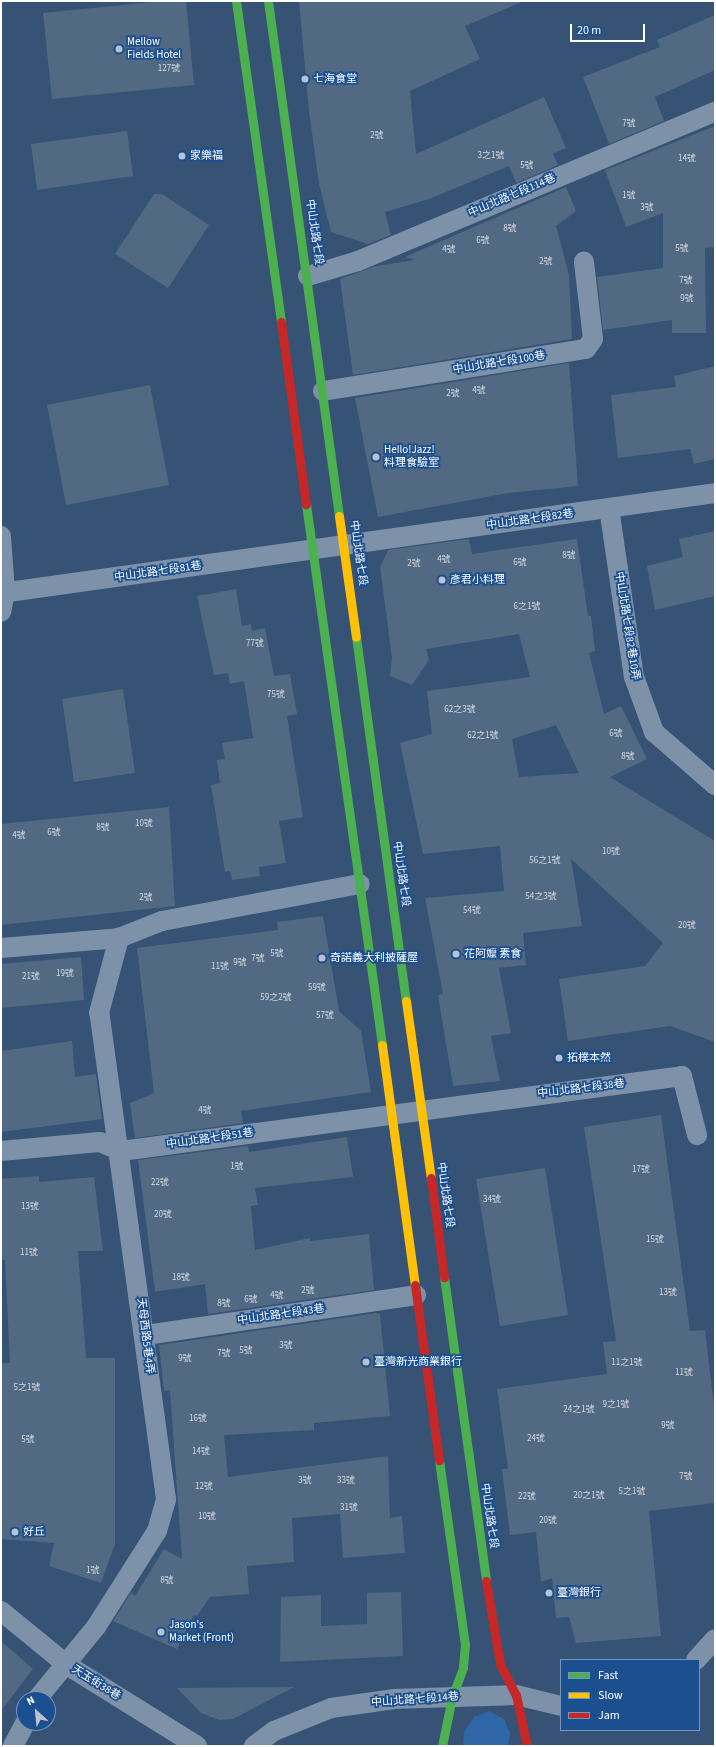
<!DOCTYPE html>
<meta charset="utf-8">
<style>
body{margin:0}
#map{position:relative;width:716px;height:1747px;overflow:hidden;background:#365274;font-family:"Source Sans 3","Noto Sans TC",sans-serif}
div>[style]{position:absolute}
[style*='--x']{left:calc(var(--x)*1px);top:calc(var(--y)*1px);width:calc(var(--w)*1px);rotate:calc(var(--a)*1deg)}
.green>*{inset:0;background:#2f66a5}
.building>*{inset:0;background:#526984}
.street>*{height:20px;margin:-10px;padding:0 10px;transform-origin:10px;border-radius:10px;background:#7d92a8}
.fast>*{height:9px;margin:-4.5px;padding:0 4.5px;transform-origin:4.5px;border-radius:4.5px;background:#4caf50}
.slow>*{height:9px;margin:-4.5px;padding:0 4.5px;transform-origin:4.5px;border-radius:4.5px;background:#ffc107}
.jam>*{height:9px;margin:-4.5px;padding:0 4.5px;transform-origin:4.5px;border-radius:4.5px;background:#c62828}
.dots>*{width:11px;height:11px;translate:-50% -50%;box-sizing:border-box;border:2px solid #1b4f8f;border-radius:50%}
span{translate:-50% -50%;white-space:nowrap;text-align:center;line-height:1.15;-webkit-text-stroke:3.5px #1b4f8f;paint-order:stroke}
.number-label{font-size:9px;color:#d4dae0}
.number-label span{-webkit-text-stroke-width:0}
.poi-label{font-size:11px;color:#fff}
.left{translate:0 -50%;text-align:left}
.street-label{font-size:11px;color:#fff}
.frame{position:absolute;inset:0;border:2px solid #fff;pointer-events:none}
.legend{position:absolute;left:560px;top:1659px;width:140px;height:72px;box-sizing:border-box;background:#1b4f8f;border:1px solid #7695bc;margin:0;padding:5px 7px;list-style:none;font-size:12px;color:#fff}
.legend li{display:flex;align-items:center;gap:8px;height:20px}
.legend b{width:20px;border:1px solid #7695bc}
.north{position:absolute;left:16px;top:1691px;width:40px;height:40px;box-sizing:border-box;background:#1b4f8f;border:1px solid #7695bc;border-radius:50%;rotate:333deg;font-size:11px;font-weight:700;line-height:16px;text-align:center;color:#fff}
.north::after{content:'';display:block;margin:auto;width:14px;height:18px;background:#b9c2ce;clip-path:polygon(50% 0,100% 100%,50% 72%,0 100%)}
.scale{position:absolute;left:570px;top:24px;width:75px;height:18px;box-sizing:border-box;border:2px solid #fff;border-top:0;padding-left:5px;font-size:12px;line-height:14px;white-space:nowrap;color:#fff;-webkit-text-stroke:3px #1b4f8f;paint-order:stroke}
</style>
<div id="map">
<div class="green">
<i style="clip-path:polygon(489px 1711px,504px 1719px,510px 1733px,508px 1746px,463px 1746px,464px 1732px,474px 1717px)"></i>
</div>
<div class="building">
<i style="clip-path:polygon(162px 1px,186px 1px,194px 85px,52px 99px,43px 13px)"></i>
<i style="clip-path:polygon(299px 1px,524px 1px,465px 26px,480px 59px,410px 91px,416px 154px,544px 97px,566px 148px,553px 154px,558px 165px,516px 183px,509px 166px,429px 199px,385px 212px,391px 235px,368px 244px,331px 232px,319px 184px,309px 111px)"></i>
<i style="clip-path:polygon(715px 15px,715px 70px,655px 97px,664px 121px,609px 144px,583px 77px,660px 47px,657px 40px)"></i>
<i style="clip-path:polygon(715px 126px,715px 247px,705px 248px,706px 333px,672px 333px,672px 320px,603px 330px,597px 277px,663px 268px,663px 213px,626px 227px,605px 170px)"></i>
<i style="clip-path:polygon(127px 131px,133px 176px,37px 190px,31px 144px)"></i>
<i style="clip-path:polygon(566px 187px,576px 211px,556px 226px,569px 275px,572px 339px,353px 375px,340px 279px,376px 266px,415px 260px,405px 257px)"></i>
<i style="clip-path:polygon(154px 194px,162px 194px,209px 225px,168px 288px,115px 254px)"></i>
<i style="clip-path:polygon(569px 363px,578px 486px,508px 493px,378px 517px,355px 398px)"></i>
<i style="clip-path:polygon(715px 366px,715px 459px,694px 464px,690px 449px,618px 458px,611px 395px,676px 387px,674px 376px)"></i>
<i style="clip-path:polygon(150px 385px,169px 485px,66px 505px,47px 405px)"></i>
<i style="clip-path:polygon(715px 531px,715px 596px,655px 610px,647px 566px,683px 557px,679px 539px)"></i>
<i style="clip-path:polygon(evenodd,469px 539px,472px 554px,577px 539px,588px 616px,591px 616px,595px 651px,589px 653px,604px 714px,621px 706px,647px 759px,610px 777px,715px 841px,715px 1042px,670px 1026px,568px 1041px,559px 979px,645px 966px,663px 943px,571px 859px,582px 926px,523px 933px,526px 965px,499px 968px,511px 1033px,491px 1036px,500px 1081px,453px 1086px,438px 995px,443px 994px,425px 898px,504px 891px,500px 846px,423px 854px,400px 743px,432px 734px,427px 691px,530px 677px,519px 634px,426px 649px,429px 660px,412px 685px,390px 676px,392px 658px,380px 567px,388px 550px,469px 539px,556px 725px,579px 773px,519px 777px,512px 739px,556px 725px)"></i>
<i style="clip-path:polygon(236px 589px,242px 626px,251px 624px,252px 631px,265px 628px,274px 676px,290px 674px,297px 714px,287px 716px,303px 817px,279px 821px,286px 863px,259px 867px,260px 876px,232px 880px,230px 871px,225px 872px,211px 785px,220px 783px,217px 760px,225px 759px,222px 743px,253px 738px,244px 681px,230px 684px,228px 673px,214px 675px,197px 596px)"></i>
<i style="clip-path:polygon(123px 689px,135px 773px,74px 782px,62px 699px)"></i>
<i style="clip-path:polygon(169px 807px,175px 906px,1px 925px,1px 824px)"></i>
<i style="clip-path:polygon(323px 916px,339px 1011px,361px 1031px,371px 1092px,241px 1111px,243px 1123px,135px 1138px,130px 1103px,154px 1093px,137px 948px,278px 930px,277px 922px)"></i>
<i style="clip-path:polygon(81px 957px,84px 1000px,1px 1008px,1px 964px)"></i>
<i style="clip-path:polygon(72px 1041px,75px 1077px,96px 1074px,102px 1119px,1px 1132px,1px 1051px)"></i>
<i style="clip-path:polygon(661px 1115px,690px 1331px,705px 1330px,715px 1415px,715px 1503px,649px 1511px,661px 1636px,576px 1643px,569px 1617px,556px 1618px,552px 1578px,541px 1582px,536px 1532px,510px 1535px,502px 1469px,508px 1469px,497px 1389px,607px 1374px,603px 1342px,616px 1341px,584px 1127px)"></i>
<i style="clip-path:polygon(347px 1137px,353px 1177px,255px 1188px,258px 1205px,251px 1206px,255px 1250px,310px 1238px,310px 1241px,369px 1234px,374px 1290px,208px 1314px,205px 1284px,155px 1292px,138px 1160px,248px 1146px,249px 1152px)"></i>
<i style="clip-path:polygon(545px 1168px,568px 1315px,500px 1326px,476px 1179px)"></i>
<i style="clip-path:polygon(39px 1176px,39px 1182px,94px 1177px,103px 1251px,78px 1251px,86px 1358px,115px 1358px,115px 1544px,101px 1583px,49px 1566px,54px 1543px,1px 1539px,1px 1363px,10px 1363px,5px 1260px,1px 1260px,1px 1179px)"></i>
<i style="clip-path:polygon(376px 1313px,380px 1314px,390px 1416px,314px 1423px,314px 1430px,224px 1435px,228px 1477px,388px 1456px,390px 1518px,402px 1516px,405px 1553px,343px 1558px,340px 1514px,292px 1518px,294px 1562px,247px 1566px,249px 1594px,210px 1597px,197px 1616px,194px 1615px,177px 1649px,113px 1621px,131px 1593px,135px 1596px,164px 1549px,182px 1559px,170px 1390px,164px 1391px,159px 1345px)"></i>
<i style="clip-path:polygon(401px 1592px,403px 1656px,280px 1662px,281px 1597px,321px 1595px,321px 1626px,367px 1624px,367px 1593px)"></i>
<i style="clip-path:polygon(1px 1641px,33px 1669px,1px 1711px)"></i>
<i style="clip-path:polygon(294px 1687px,233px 1719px,219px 1720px,201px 1713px,177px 1688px)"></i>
</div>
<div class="street">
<i style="--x:308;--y:276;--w:52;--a:-16.7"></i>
<i style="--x:358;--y:261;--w:387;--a:-22.7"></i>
<i style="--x:323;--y:391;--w:266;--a:-9.1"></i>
<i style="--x:586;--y:349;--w:12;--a:-55"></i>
<i style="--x:593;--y:339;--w:78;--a:-96.7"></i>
<i style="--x:609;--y:508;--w:171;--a:81.6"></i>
<i style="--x:634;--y:677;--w:59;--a:70"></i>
<i style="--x:654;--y:732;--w:81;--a:41"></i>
<i style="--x:1;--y:536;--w:56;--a:85.9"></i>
<i style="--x:5;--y:592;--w:20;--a:101"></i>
<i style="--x:1;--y:593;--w:721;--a:-7.97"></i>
<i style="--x:1;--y:948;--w:118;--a:-4.8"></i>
<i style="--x:119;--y:938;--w:46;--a:-21.6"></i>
<i style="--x:162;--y:921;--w:201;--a:-10.6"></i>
<i style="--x:1;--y:1151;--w:99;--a:-5.2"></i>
<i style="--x:100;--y:1142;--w:23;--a:23"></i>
<i style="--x:121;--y:1151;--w:566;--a:-7.61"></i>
<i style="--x:682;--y:1076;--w:61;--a:75.7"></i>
<i style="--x:146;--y:1335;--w:273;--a:-8.4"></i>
<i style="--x:1;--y:1611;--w:85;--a:39.3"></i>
<i style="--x:67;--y:1665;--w:153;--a:31.9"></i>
<i style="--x:696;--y:1660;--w:28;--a:-48"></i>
<i style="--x:37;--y:1699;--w:93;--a:-50.7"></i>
<i style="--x:96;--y:1627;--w:114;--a:-57.6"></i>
<i style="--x:157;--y:1531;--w:33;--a:-74"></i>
<i style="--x:166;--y:1499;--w:491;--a:-97.8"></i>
<i style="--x:99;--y:1013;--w:78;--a:-75.1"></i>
<i style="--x:13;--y:1746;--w:26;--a:-62"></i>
<i style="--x:254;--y:1746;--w:25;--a:-37"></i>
<i style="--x:274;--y:1731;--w:61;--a:-22"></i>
<i style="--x:331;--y:1708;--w:64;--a:-8.1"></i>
<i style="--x:394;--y:1699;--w:122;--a:-1.9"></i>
<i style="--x:516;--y:1695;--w:46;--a:13.7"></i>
</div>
<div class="fast">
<i style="--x:236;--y:1;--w:324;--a:82"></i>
<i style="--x:268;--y:1;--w:520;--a:82.15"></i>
<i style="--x:306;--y:504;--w:546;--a:82"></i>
<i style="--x:356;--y:637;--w:367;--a:82.2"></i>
<i style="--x:444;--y:1277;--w:307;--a:82.1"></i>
<i style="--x:439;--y:1460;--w:186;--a:82"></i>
<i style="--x:465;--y:1644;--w:24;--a:95"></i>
<i style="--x:463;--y:1668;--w:31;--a:111"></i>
<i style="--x:452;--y:1697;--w:50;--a:101.5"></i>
</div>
<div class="slow">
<i style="--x:339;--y:516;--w:122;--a:82"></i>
<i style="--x:406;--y:1001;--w:179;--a:82"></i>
<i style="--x:382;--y:1045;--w:242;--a:82.2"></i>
</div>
<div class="jam">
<i style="--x:281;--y:322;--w:184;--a:82.2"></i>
<i style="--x:431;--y:1178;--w:100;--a:82.5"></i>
<i style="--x:415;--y:1285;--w:177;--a:82.2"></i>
<i style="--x:486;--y:1581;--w:84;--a:80.4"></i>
<i style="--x:500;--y:1664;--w:35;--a:63"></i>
<i style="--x:516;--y:1695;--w:52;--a:77.8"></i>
</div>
<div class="dots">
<i style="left:119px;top:49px;background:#b9c2ce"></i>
<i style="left:305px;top:79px;background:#b9c2ce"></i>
<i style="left:182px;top:156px;background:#b9c2ce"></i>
<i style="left:376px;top:457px;background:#b9c2ce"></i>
<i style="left:442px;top:580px;background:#b9c2ce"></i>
<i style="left:456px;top:954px;background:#b9c2ce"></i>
<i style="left:322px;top:958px;background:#b9c2ce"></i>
<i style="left:559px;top:1058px;background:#b9c2ce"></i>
<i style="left:366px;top:1362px;background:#b9c2ce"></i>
<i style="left:15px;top:1532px;background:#b9c2ce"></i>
<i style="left:549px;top:1593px;background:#b9c2ce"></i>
<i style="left:161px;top:1632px;background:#b9c2ce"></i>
</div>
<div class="number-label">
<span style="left:169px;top:69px">127號</span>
<span style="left:629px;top:124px">7號</span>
<span style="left:377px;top:136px">2號</span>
<span style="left:491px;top:156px">3之1號</span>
<span style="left:687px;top:159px">14號</span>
<span style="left:527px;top:166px">5號</span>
<span style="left:629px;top:196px">1號</span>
<span style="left:647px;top:208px">3號</span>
<span style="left:510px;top:229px">8號</span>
<span style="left:483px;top:241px">6號</span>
<span style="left:682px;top:249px">5號</span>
<span style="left:449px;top:250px">4號</span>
<span style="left:546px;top:262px">2號</span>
<span style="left:686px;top:281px">7號</span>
<span style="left:687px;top:299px">9號</span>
<span style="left:479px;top:391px">4號</span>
<span style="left:453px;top:394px">2號</span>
<span style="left:569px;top:556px">8號</span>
<span style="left:444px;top:560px">4號</span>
<span style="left:520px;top:563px">6號</span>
<span style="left:414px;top:564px">2號</span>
<span style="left:527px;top:607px">6之1號</span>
<span style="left:255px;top:644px">77號</span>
<span style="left:276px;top:695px">75號</span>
<span style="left:460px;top:710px">62之3號</span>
<span style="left:616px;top:734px">6號</span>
<span style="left:483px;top:736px">62之1號</span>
<span style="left:628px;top:757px">8號</span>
<span style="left:144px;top:824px">10號</span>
<span style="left:103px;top:828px">8號</span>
<span style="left:54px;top:833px">6號</span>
<span style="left:19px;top:836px">4號</span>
<span style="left:611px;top:852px">10號</span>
<span style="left:545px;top:861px">56之1號</span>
<span style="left:541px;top:897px">54之3號</span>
<span style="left:146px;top:898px">2號</span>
<span style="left:472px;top:911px">54號</span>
<span style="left:687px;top:926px">20號</span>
<span style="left:277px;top:954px">5號</span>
<span style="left:258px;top:959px">7號</span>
<span style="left:240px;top:963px">9號</span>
<span style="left:220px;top:967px">11號</span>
<span style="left:65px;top:974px">19號</span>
<span style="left:31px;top:977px">21號</span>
<span style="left:317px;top:988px">59號</span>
<span style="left:276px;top:998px">59之2號</span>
<span style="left:325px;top:1016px">57號</span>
<span style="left:205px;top:1111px">4號</span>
<span style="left:237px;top:1167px">1號</span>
<span style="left:641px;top:1170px">17號</span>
<span style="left:160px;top:1183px">22號</span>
<span style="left:492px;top:1200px">34號</span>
<span style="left:30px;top:1207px">13號</span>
<span style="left:163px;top:1215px">20號</span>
<span style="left:655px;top:1240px">15號</span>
<span style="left:29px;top:1253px">11號</span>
<span style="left:181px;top:1278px">18號</span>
<span style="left:308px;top:1291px">2號</span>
<span style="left:668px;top:1293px">13號</span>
<span style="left:277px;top:1296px">4號</span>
<span style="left:251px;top:1300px">6號</span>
<span style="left:224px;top:1304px">8號</span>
<span style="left:286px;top:1346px">3號</span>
<span style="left:246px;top:1351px">5號</span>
<span style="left:224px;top:1354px">7號</span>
<span style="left:185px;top:1359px">9號</span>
<span style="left:627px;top:1363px">11之1號</span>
<span style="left:684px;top:1373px">11號</span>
<span style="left:27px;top:1388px">5之1號</span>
<span style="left:616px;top:1405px">9之1號</span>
<span style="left:579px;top:1410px">24之1號</span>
<span style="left:198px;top:1419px">16號</span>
<span style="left:668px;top:1426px">9號</span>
<span style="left:536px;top:1439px">24號</span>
<span style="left:28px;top:1440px">5號</span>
<span style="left:201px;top:1452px">14號</span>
<span style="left:686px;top:1477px">7號</span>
<span style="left:305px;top:1481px">3號</span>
<span style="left:346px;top:1481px">33號</span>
<span style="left:204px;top:1487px">12號</span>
<span style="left:632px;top:1492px">5之1號</span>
<span style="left:589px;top:1496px">20之1號</span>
<span style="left:527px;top:1497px">22號</span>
<span style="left:349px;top:1508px">31號</span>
<span style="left:207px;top:1517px">10號</span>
<span style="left:548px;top:1521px">20號</span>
<span style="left:93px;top:1571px">1號</span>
<span style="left:167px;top:1581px">8號</span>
</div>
<div class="poi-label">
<span class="left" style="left:127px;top:49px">Mellow<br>Fields Hotel</span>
<span class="left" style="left:313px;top:79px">七海食堂</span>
<span class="left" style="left:190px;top:156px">家樂福</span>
<span class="left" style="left:384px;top:457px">Hello!Jazz!<br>料理食驗室</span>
<span class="left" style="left:450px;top:580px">彥君小料理</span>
<span class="left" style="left:464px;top:954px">花阿嬤 素食</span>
<span class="left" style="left:330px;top:958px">奇諾義大利披薩屋</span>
<span class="left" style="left:567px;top:1058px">拓樸本然</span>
<span class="left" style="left:374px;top:1362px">臺灣新光商業銀行</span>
<span class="left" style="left:23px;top:1532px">好丘</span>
<span class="left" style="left:557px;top:1593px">臺灣銀行</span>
<span class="left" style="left:169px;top:1632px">Jason's<br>Market (Front)</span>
</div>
<div class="street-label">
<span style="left:512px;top:196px;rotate:-23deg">中山北路七段114巷</span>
<span style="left:314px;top:232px;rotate:82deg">中山北路七段</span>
<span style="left:499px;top:363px;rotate:-9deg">中山北路七段100巷</span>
<span style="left:530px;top:520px;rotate:-8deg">中山北路七段82巷</span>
<span style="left:358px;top:553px;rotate:82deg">中山北路七段</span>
<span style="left:158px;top:572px;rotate:-8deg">中山北路七段81巷</span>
<span style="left:627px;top:626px;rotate:81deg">中山北路七段82巷10弄</span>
<span style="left:401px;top:874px;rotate:82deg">中山北路七段</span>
<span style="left:581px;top:1089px;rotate:-7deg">中山北路七段38巷</span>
<span style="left:210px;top:1139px;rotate:-8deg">中山北路七段51巷</span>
<span style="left:445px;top:1195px;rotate:82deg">中山北路七段</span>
<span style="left:281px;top:1315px;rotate:-8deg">中山北路七段43巷</span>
<span style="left:145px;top:1336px;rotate:83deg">天母西路5巷4弄</span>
<span style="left:489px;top:1516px;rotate:82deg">中山北路七段</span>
<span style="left:96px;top:1683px;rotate:32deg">天玉街38巷</span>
<span style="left:415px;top:1700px;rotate:-4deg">中山北路七段14巷</span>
</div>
<div class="frame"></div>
<ul class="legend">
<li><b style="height:5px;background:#4caf50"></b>Fast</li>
<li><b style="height:5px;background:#ffc107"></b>Slow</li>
<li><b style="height:5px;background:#c62828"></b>Jam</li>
</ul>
<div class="north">N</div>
<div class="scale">20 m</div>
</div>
